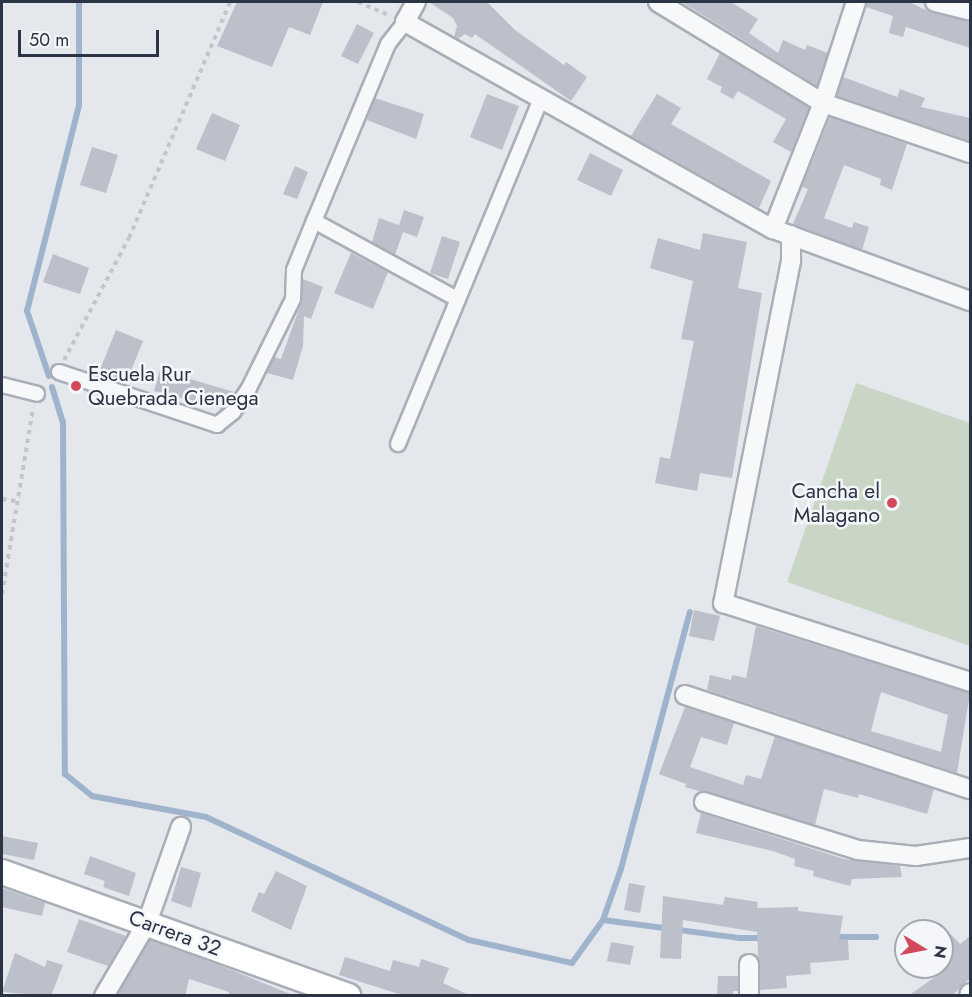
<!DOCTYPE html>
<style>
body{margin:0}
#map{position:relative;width:972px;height:997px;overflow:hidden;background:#e4e7ec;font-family:Jost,sans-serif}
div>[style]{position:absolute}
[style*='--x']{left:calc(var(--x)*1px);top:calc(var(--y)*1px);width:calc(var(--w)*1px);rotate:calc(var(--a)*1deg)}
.green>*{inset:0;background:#c9d6c5}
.stream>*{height:6px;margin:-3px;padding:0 3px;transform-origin:3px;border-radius:3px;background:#9fb4cc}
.building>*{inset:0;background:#bbc0ca}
.path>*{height:4px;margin-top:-2px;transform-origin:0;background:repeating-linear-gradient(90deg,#c2c5cb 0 4.5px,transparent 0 9px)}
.roads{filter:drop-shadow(2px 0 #a9aeb7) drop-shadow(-2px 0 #a9aeb7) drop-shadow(0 2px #a9aeb7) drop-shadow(0 -2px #a9aeb7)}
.pedestrian>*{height:14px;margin:-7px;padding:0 7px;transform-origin:7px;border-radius:7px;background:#f7f8fa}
.minor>*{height:18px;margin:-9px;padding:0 9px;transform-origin:9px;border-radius:9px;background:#f7f8fa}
.secondary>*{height:24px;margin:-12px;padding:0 12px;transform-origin:12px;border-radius:12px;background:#fff}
.dots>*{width:16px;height:16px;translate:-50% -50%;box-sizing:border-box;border:3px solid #f4f6f9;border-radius:50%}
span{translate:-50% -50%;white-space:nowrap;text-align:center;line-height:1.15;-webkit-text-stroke:5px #f4f6f9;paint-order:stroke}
.poi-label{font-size:21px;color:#2b3445}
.left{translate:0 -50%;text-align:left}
.right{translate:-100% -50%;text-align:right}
.street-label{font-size:21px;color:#2b3445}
.frame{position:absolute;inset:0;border:3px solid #2b3445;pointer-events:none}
.north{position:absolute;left:894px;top:919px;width:60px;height:60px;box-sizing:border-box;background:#f4f6f9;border:2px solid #a4a8b1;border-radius:50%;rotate:100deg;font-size:16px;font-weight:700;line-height:24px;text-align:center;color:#2b3445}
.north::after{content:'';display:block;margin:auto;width:21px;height:27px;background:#d1495b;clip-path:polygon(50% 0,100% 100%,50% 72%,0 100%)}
.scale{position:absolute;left:18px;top:30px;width:141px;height:27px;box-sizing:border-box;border:3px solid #2b3445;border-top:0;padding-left:8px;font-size:18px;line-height:21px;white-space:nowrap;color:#2b3445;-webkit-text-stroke:4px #f4f6f9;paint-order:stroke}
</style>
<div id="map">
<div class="green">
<i style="clip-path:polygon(856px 383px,970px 423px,970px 646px,787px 582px)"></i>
</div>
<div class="stream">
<i style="--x:49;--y:376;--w:69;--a:-108.7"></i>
<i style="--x:27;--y:311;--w:212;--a:-75.8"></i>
<i style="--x:79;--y:105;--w:103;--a:-90"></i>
<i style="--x:52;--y:387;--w:37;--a:73"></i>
<i style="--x:63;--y:422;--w:352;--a:89.7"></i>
<i style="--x:65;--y:774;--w:35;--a:39"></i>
<i style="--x:92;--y:796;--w:116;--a:10.4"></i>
<i style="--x:206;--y:817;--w:290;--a:25.1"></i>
<i style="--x:469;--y:940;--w:106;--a:12.6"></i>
<i style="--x:572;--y:963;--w:53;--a:-54.2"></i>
<i style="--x:603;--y:920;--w:54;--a:-70.6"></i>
<i style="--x:621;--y:869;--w:266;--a:-75"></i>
<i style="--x:603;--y:920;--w:137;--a:7.5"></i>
<i style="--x:739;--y:938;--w:24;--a:0"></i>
<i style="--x:833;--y:937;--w:43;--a:0"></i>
</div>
<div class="building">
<i style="clip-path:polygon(237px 2px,323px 2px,310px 35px,289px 27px,272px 67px,217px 46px)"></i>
<i style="clip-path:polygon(429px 2px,487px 2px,515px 30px,564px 65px,566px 62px,587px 77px,571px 101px,475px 34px,472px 38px,465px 34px,458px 39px,454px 37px,457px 26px,453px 18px)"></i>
<i style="clip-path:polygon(682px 2px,731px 2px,758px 19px,749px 33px,778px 53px,783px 40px,805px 50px,807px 45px,828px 53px,817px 86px)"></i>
<i style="clip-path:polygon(867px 2px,909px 2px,932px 13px,970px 22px,970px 48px,906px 27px,903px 37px,889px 33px,893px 16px,866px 7px)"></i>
<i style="clip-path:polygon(357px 24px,374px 33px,358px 64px,341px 56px)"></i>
<i style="clip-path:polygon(720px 53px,809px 108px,791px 152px,773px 142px,786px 119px,738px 91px,733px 99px,720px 92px,722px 87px,707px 79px)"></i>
<i style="clip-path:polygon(843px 77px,897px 97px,900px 89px,925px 98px,921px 107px,970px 118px,970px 141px,837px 96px)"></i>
<i style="clip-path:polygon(487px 94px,519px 106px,502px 150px,470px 137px)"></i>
<i style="clip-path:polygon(657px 94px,681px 108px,671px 124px,771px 181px,759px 208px,631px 136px)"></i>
<i style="clip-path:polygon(375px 98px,424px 114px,416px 139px,367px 120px)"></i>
<i style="clip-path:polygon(212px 113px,240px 125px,225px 161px,196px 149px)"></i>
<i style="clip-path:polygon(830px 117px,907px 144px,892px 190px,880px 185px,881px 179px,844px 165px,824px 218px,852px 228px,854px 222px,869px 227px,862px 250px,793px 224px,808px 189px,802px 187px)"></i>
<i style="clip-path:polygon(92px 147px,118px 155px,106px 193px,80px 185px)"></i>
<i style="clip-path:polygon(590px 153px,623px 170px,611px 196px,577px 180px)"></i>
<i style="clip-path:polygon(295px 166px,308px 172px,297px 199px,283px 194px)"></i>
<i style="clip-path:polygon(404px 210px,424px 217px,417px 237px,403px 232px,395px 255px,372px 242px,379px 218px,399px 225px)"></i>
<i style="clip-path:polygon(703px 233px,747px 242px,738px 288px,762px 293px,732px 478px,700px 473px,697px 491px,655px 483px,660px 457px,670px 459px,694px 341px,681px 339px,693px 281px,650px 268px,658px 238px,700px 250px)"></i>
<i style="clip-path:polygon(442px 236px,460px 242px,448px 279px,430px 273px)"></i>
<i style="clip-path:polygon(351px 253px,388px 272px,373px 309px,334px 293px)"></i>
<i style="clip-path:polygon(53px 254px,89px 268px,80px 294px,43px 282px)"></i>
<i style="clip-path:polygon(303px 279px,323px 287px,311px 319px,304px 316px,303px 346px,293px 380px,267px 373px,274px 357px,281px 359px,301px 303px)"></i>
<i style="clip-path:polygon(116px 330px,143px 341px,126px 383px,99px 372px)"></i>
<i style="clip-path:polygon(160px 370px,234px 392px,233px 395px,222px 409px,154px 391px)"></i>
<i style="clip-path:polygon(694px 610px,720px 616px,714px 641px,689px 636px)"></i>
<i style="clip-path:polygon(evenodd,756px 626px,970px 693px,957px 773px,707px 690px,710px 675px,731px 680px,732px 675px,746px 678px,756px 626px,881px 692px,948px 715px,941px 752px,871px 731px,881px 692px)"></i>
<i style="clip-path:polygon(685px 707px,734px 723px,727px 745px,701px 737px,690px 767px,743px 785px,746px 775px,761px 779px,775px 736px,934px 789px,927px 814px,859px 794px,858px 798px,824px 789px,815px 825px,685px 787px,686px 784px,659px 774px)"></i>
<i style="clip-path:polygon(701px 813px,844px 859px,900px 866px,902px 877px,852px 879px,850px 886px,813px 876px,814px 871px,794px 866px,795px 859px,773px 851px,696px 833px)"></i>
<i style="clip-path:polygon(2px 836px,38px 843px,34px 860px,2px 854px)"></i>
<i style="clip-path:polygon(90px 856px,136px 873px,129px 896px,103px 887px,105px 881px,84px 874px)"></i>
<i style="clip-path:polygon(181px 867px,201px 873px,191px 908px,171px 901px)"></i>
<i style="clip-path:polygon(276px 871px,307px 886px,291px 930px,251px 911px,259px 892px,264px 894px)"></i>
<i style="clip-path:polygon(629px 883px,645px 886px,640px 913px,624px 910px)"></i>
<i style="clip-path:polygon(2px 888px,45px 903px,42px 916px,2px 907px)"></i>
<i style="clip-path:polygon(663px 896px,723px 905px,725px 897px,758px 902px,757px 908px,798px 907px,798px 911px,843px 916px,839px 940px,848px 939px,849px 960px,810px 963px,811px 974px,786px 976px,787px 988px,760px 990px,757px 932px,683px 920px,681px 959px,660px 958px)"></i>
<i style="clip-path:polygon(79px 919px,126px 936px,108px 966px,67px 952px)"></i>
<i style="clip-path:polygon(942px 925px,960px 944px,970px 936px,970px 978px,952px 996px,908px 996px,942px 972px)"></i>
<i style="clip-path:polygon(150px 940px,219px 965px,295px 996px,228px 996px,229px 992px,189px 979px,185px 996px,117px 996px)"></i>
<i style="clip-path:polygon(611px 942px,634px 946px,630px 965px,607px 961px)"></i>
<i style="clip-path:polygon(15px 953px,45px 967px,47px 960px,63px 965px,51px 996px,2px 992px)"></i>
<i style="clip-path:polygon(345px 957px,390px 971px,393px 960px,419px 967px,421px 959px,449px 968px,443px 983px,471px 996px,405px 996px,339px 975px)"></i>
<i style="clip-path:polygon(718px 976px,738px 976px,738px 991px,733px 991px,733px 996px,717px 996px)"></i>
</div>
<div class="path">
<i style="--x:358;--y:2;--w:36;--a:23"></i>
<i style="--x:64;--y:360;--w:138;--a:-62"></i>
<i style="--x:129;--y:238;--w:257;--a:-66.8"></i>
<i style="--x:2;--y:499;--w:18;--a:9"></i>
<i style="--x:2;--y:594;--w:189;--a:-80.5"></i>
</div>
<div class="roads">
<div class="pedestrian">
<i style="--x:314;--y:221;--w:163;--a:28.6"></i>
<i style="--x:59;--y:372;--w:167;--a:18.5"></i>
<i style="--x:217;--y:425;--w:21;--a:-39"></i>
<i style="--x:233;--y:412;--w:29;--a:-56"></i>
<i style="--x:249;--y:388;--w:99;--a:-63.7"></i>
<i style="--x:293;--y:299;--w:29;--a:-88"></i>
<i style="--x:294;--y:270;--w:53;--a:-67.8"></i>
<i style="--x:314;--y:221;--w:192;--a:-67.3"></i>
<i style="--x:388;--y:44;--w:28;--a:-52"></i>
<i style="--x:2;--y:385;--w:36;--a:14"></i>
<i style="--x:398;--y:444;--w:373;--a:-67.5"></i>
</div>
<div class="minor">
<i style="--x:416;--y:2;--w:23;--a:119"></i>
<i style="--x:405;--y:22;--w:422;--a:29.4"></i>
<i style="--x:773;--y:229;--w:210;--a:20.1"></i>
<i style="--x:658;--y:2;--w:193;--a:31.5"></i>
<i style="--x:823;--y:103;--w:155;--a:18.8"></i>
<i style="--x:935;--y:2;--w:36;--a:14"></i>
<i style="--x:773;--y:229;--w:136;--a:-68.4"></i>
<i style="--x:823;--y:103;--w:106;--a:-71.9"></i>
<i style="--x:791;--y:235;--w:26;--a:90"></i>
<i style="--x:791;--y:261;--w:349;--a:101.2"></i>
<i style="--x:723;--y:603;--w:259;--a:17.7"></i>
<i style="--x:685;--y:695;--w:300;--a:18.3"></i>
<i style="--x:704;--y:802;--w:161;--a:17.3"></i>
<i style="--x:858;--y:850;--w:58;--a:5.9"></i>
<i style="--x:916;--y:856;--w:55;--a:-8.4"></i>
<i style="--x:749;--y:964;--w:32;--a:90"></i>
<i style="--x:104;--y:996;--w:85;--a:-59.5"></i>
<i style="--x:147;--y:923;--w:102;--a:-70.5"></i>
<i style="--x:969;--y:996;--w:3;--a:-72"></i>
</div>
<div class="secondary">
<i style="--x:2;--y:872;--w:368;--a:19.7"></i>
</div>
</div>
<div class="dots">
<i style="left:76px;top:386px;background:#d1495b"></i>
<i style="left:892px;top:503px;background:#d1495b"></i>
</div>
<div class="poi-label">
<span class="left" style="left:88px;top:386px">Escuela Rur<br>Quebrada Cienega</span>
<span class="right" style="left:880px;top:503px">Cancha el<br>Malagano</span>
</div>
<div class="street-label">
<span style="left:175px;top:933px;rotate:20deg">Carrera 32</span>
</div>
<div class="frame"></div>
<div class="north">N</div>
<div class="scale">50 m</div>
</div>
